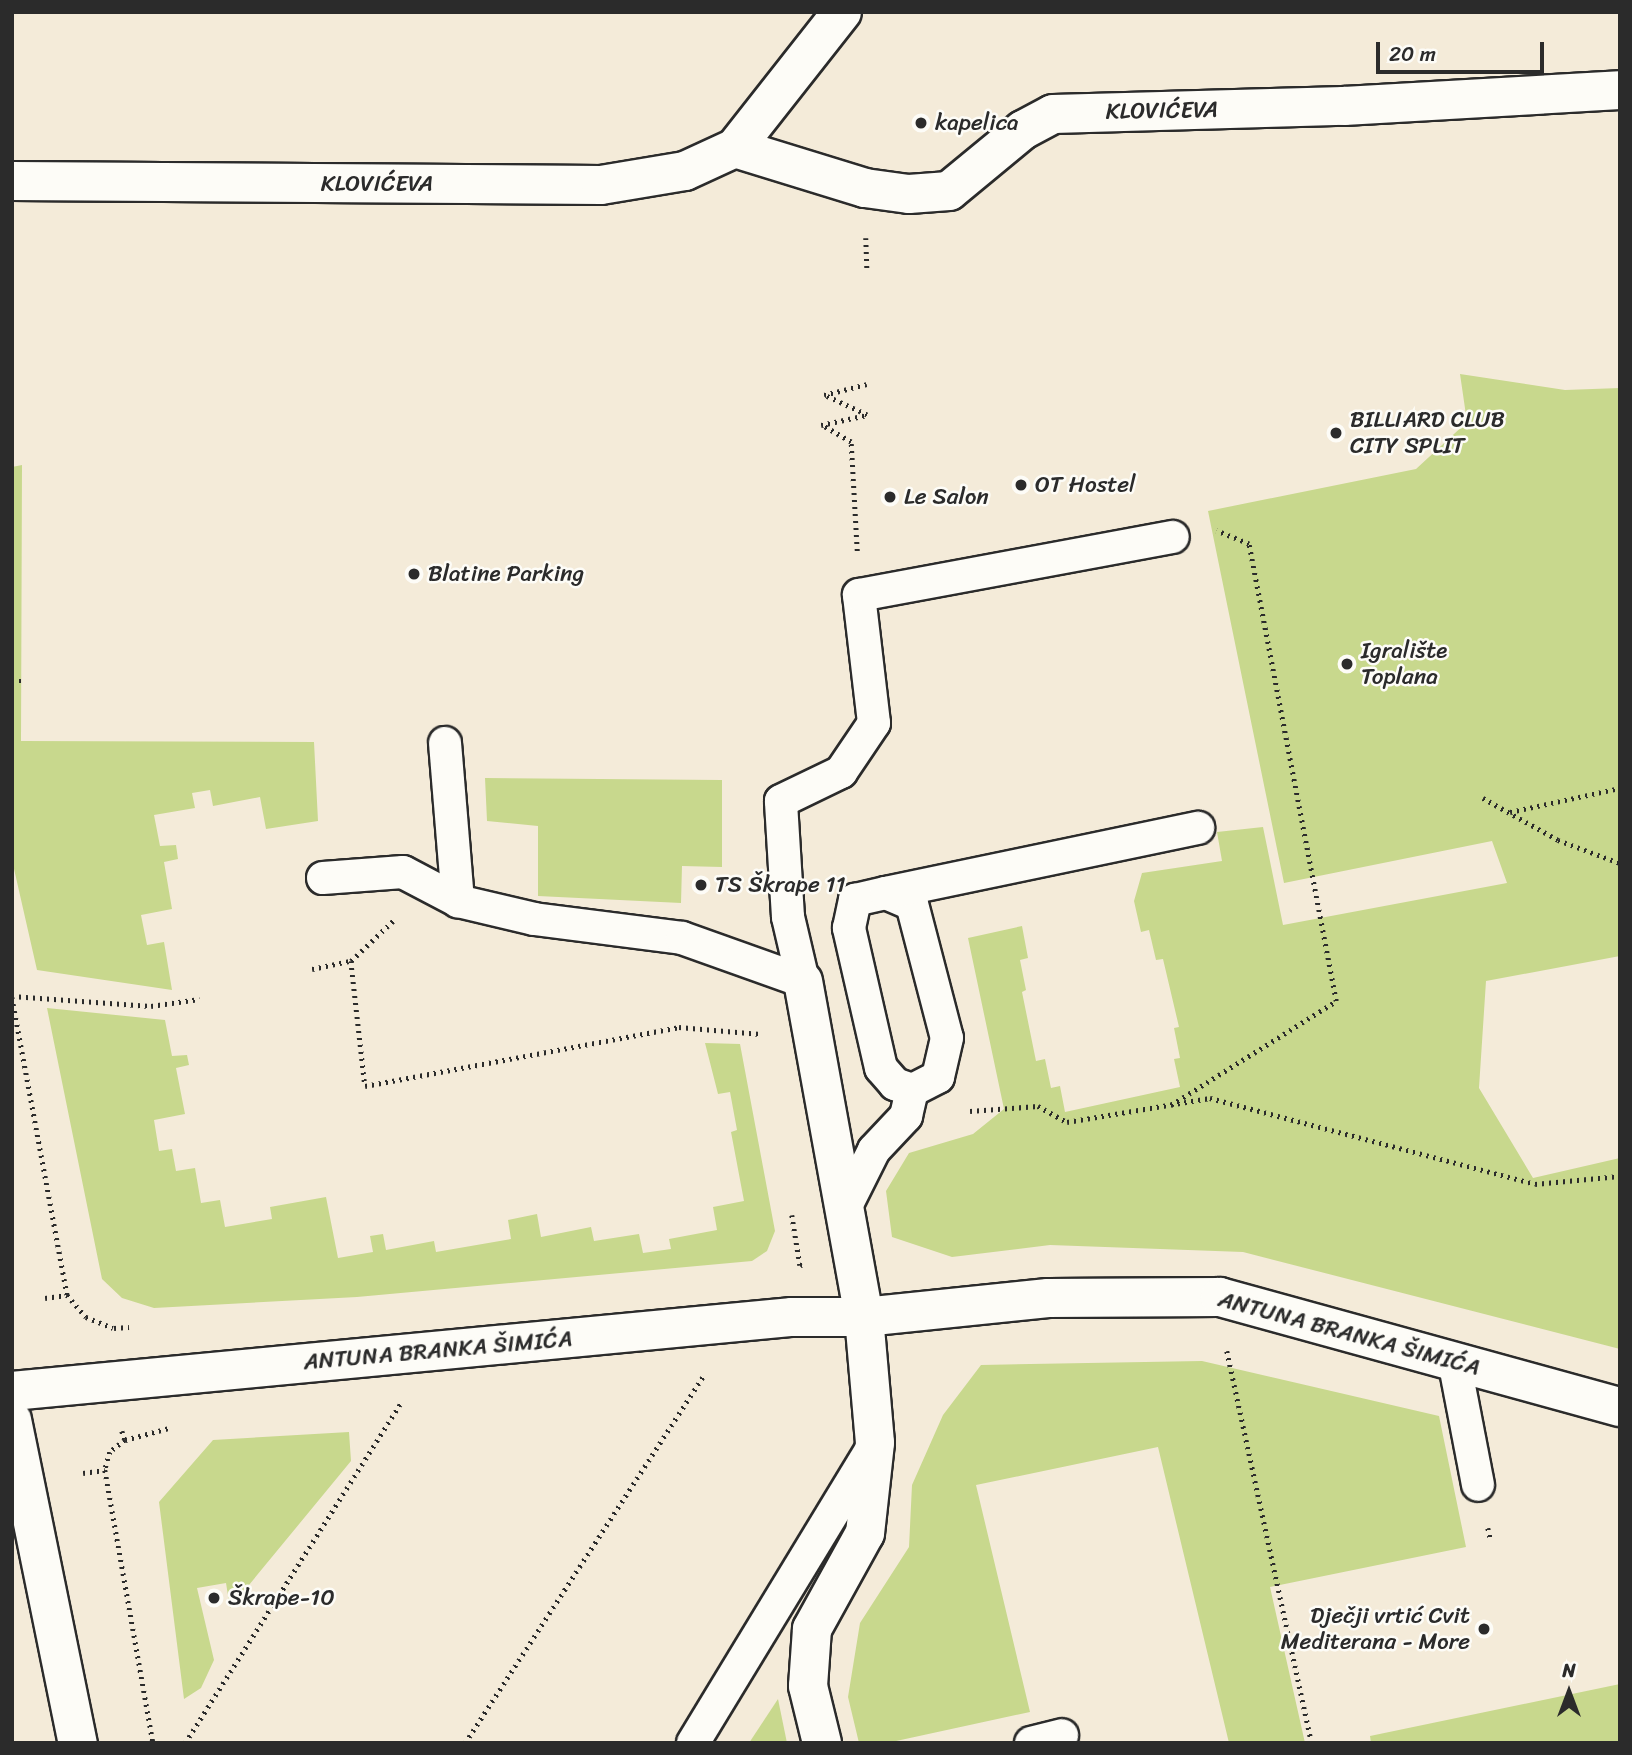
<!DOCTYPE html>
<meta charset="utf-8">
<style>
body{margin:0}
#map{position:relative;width:1632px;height:1755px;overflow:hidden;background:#f4ebd9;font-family:Sriracha,sans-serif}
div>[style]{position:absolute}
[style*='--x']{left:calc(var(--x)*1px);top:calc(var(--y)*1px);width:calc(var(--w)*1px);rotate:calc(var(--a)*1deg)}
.green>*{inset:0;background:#c8d88d}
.path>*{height:4.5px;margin-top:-2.25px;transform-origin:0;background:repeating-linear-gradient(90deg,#2b2b2b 0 2px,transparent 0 7px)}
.roads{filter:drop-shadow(2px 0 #2b2b2b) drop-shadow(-2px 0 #2b2b2b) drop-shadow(0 2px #2b2b2b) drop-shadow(0 -2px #2b2b2b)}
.lane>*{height:32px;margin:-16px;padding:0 16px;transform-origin:16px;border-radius:16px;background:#fdfcf7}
.street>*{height:38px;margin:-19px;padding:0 19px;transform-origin:19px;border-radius:19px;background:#fdfcf7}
.primary>*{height:38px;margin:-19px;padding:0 19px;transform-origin:19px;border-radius:19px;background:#fdfcf7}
.dots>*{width:19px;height:19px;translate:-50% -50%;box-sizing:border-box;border:4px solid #fdfcf7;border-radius:50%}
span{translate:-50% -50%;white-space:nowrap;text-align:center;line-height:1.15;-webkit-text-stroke:5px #fdfcf7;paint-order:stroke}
.street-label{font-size:23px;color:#2b2b2b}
.poi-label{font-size:23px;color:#2b2b2b}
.left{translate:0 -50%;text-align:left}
.right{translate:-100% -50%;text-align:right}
.frame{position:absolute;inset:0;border:14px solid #2b2b2b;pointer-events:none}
.north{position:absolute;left:1534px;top:1657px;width:70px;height:70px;-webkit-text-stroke:5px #fdfcf7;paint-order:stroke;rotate:0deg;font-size:19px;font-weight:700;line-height:28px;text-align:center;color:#2b2b2b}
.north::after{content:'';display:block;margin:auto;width:24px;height:32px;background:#2b2b2b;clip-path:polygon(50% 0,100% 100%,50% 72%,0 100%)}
.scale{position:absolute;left:1376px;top:42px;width:168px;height:32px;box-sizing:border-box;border:4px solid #2b2b2b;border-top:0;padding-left:9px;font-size:21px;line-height:24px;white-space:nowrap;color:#2b2b2b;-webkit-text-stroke:5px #fdfcf7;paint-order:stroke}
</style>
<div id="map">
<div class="green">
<i style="clip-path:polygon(1460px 374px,1565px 390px,1620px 388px,1620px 956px,1486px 981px,1479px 1088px,1533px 1178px,1620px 1158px,1620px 1349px,1243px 1252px,1050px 1245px,952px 1257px,892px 1237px,886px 1191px,909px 1153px,973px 1134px,1004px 1109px,968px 938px,1022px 926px,1028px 958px,1020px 960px,1026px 990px,1022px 992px,1036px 1061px,1045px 1059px,1051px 1088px,1060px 1086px,1065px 1112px,1180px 1087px,1174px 1059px,1180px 1058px,1174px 1028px,1179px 1027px,1163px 959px,1156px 960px,1149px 930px,1141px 932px,1134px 901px,1142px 873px,1222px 861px,1217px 832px,1263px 827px,1283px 925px,1507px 883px,1492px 841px,1284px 883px,1208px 511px,1416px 469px,1467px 422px)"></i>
<i style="clip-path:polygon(22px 465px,21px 741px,314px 742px,318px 821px,266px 829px,260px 797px,213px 806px,210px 790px,192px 793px,195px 808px,154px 815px,160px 846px,176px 845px,178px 859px,164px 862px,172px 909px,141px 915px,147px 945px,164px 942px,172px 990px,37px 970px,12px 860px,12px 467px)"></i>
<i style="clip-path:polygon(485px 778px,722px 780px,722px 867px,682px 866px,681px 903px,538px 896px,538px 826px,487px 821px)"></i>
<i style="clip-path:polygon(47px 1008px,165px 1020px,172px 1056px,187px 1055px,189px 1065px,176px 1068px,185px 1114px,154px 1120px,159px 1151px,172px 1149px,176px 1171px,195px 1168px,201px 1203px,220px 1200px,225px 1227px,272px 1219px,270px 1207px,326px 1197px,338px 1258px,373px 1252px,370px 1236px,383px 1234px,386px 1250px,434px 1241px,436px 1252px,511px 1239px,508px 1220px,537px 1214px,541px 1237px,591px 1227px,594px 1241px,639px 1234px,643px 1253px,671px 1249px,669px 1239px,717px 1230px,713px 1207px,744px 1201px,731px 1132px,737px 1130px,730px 1092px,718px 1094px,705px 1043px,740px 1044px,775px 1231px,767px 1251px,752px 1261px,357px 1297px,154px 1308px,122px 1298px,102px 1279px)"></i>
<i style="clip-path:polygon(1202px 1361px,1439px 1416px,1466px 1547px,1270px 1587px,1305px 1743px,1229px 1743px,1158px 1447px,976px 1485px,1030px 1712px,887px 1743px,859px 1743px,848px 1697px,860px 1623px,909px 1547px,912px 1485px,943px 1415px,981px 1365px)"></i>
<i style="clip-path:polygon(349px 1432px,351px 1461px,230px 1608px,226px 1583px,197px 1588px,214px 1660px,201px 1688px,184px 1699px,159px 1502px,213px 1440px)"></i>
<i style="clip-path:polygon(1620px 1684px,1620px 1743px,1371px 1743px,1370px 1736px)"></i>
<i style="clip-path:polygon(778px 1699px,787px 1743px,749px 1743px)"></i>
</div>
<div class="path">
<i style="--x:866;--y:238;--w:33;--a:88"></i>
<i style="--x:857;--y:551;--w:109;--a:-93.2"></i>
<i style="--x:851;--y:442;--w:34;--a:-150"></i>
<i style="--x:821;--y:425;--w:47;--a:-12.3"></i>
<i style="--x:867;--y:415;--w:47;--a:-155.1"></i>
<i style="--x:824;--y:395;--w:44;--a:-14.3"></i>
<i style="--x:12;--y:681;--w:9;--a:0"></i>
<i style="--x:1483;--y:798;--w:86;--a:29.2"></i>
<i style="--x:1558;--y:840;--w:66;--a:20.4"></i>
<i style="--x:1510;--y:812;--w:113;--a:-12.3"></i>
<i style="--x:351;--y:961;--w:62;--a:-43.7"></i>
<i style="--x:312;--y:969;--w:40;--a:-12"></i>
<i style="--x:351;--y:961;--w:126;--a:83.6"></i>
<i style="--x:365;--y:1086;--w:319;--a:-10.6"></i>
<i style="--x:679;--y:1027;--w:82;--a:4.9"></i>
<i style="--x:12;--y:996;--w:139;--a:4.1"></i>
<i style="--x:151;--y:1006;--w:49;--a:-8.3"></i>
<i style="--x:12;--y:997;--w:303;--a:79.5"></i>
<i style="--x:67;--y:1295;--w:29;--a:49"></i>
<i style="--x:86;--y:1317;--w:29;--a:22"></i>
<i style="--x:1171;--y:1105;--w:195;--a:-32.2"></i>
<i style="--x:1336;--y:1001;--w:465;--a:-100.8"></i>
<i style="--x:1249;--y:544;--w:35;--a:-158"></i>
<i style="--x:970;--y:1111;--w:68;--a:-4.2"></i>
<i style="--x:1038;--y:1106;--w:33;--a:29"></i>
<i style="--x:1067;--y:1122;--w:145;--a:-9.5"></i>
<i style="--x:1210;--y:1098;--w:336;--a:14.8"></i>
<i style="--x:1535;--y:1184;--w:85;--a:-5.4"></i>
<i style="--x:792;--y:1215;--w:51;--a:80.9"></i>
<i style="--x:800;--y:1265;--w:4;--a:-14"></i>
<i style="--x:45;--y:1298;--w:22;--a:-8"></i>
<i style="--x:114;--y:1328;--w:15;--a:-4"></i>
<i style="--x:1227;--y:1351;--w:401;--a:77.8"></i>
<i style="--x:122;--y:1431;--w:9;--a:72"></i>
<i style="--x:125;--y:1440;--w:19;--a:141"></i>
<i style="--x:110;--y:1452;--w:19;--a:106"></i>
<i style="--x:105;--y:1470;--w:277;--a:80"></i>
<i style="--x:125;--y:1440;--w:46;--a:-15.3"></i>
<i style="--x:83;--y:1473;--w:22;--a:-8"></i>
<i style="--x:1488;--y:1528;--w:13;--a:77"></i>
<i style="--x:185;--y:1743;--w:404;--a:-57.6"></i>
<i style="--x:465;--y:1743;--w:437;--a:-57"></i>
</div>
<div class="roads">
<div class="lane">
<i style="--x:445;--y:743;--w:159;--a:85.3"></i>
<i style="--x:323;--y:878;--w:80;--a:-4.3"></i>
<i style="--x:403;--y:872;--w:62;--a:27.8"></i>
<i style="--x:458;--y:901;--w:78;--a:13.3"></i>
<i style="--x:534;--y:919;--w:149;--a:7.3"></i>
<i style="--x:682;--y:938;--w:128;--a:19.6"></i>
<i style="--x:886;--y:893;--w:28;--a:23"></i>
<i style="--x:912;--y:904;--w:138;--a:75.4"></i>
<i style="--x:947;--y:1038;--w:40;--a:103"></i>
<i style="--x:938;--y:1077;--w:29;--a:153"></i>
<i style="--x:912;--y:1090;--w:18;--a:-161"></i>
<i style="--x:895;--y:1084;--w:21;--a:-131"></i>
<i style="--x:881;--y:1068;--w:144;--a:-102.9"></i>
<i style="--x:849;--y:928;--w:29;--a:-78"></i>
<i style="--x:855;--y:900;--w:32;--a:-13"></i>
<i style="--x:886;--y:893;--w:319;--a:-11.8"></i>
<i style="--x:803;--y:981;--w:66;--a:-103.2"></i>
<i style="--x:788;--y:917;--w:116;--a:-93.5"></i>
<i style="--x:781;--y:801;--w:67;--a:-25.8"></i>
<i style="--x:841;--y:772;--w:59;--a:-56"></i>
<i style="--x:874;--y:723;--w:129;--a:-96.7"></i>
<i style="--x:859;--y:595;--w:319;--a:-10.5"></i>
<i style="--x:844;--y:1210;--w:67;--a:-63.4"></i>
<i style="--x:874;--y:1150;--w:47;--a:-46.7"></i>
<i style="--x:906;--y:1116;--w:27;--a:-77"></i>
<i style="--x:1454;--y:1360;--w:127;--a:79.1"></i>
<i style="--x:693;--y:1743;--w:346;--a:-58.7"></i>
<i style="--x:1031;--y:1743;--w:32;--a:-14"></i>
</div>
<div class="street">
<i style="--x:735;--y:148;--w:136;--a:17.1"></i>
<i style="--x:865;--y:188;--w:44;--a:7.8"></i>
<i style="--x:909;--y:194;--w:40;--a:-4.3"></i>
<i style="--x:949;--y:191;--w:96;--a:-39.5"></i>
<i style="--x:1023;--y:130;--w:34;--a:-28"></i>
<i style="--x:1053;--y:114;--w:291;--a:-1.6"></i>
<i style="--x:1344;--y:106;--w:276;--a:-3.3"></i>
<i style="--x:12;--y:181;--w:589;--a:0.39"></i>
<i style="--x:601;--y:185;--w:85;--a:-9.5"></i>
<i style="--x:685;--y:171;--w:55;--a:-24.7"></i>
<i style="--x:735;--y:148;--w:173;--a:-51.8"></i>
<i style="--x:803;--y:981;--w:341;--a:79.7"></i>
<i style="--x:864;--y:1317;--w:126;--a:85"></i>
<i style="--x:875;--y:1443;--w:91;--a:96.3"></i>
<i style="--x:865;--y:1533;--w:110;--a:118.9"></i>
<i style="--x:812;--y:1629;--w:57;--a:94"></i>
<i style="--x:808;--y:1686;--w:59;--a:76.2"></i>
<i style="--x:12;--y:1391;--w:784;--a:-5.42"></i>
<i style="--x:792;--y:1317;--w:72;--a:0"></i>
<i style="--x:864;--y:1317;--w:185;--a:-5.9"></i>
<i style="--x:1048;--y:1298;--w:172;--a:-0.3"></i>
<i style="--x:1220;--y:1297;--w:415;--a:15.4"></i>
</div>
<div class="primary">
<i style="--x:12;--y:1420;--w:330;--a:78.5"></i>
</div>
</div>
<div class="dots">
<i style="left:921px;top:123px;background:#2b2b2b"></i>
<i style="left:1336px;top:433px;background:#2b2b2b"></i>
<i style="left:1021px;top:485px;background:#2b2b2b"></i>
<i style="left:890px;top:497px;background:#2b2b2b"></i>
<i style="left:414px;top:574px;background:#2b2b2b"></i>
<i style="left:1347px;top:664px;background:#2b2b2b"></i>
<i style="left:701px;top:885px;background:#2b2b2b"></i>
<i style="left:214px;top:1598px;background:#2b2b2b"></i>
<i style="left:1484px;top:1629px;background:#2b2b2b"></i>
</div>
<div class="street-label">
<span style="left:1162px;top:111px;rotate:-1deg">KLOVIĆEVA</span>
<span style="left:377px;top:184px">KLOVIĆEVA</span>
<span style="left:1349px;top:1334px;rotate:15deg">ANTUNA BRANKA ŠIMIĆA</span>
<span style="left:438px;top:1351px;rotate:-5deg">ANTUNA BRANKA ŠIMIĆA</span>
</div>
<div class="poi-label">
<span class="left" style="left:935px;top:123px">kapelica</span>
<span class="left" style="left:1350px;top:433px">BILLIARD CLUB<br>CITY SPLIT</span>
<span class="left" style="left:1035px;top:485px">OT Hostel</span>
<span class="left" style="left:904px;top:497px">Le Salon</span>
<span class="left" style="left:428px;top:574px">Blatine Parking</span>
<span class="left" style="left:1361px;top:664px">Igralište<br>Toplana</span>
<span class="left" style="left:715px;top:885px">TS Škrape 11</span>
<span class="left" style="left:228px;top:1598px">Škrape-10</span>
<span class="right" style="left:1470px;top:1629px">Dječji vrtić Cvit<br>Mediterana - More</span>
</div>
<div class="frame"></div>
<div class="north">N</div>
<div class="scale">20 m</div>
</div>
